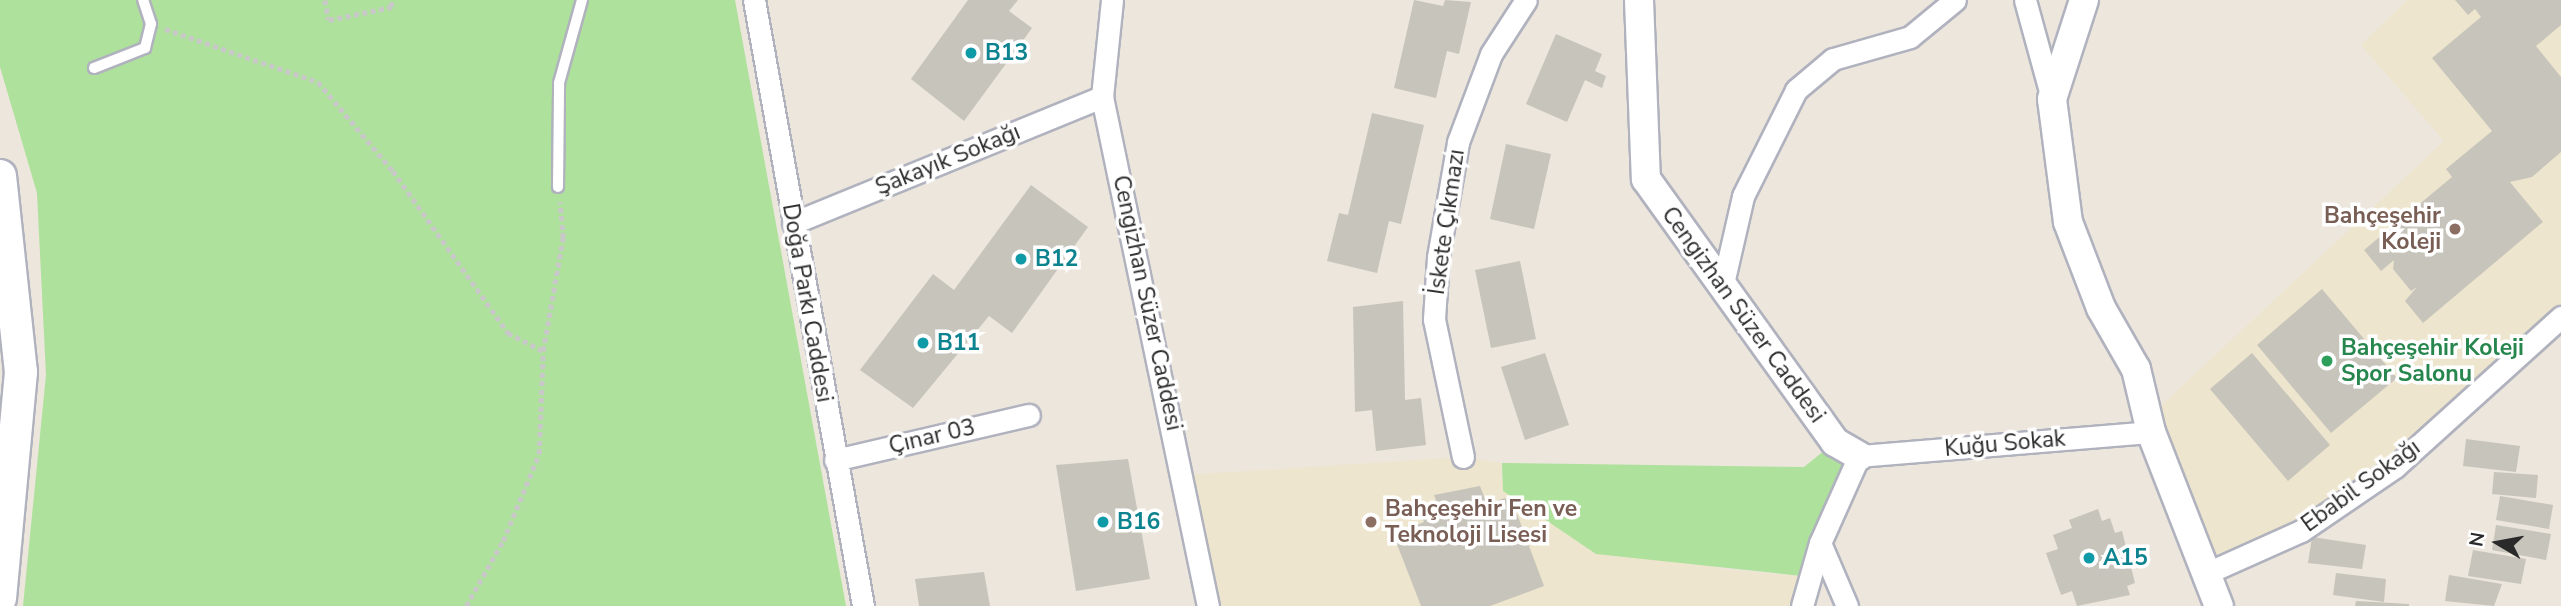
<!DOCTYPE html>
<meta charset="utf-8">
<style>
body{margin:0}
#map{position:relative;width:2561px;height:606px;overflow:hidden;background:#ece6dd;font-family:"Nunito Sans",sans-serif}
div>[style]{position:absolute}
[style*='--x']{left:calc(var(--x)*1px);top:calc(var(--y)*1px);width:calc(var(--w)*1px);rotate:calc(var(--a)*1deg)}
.education>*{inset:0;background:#ede5cd}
.green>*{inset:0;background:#aee19b}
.building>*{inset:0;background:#c7c4bb}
.path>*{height:4.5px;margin-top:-2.25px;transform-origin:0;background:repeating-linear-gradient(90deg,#c8c8c8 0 5px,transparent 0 8.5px)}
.roads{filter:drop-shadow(2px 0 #b0b2be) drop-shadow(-2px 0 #b0b2be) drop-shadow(0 2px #b0b2be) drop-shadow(0 -2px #b0b2be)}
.service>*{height:10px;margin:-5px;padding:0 5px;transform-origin:5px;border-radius:5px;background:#fff}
.minor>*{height:21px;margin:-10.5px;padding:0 10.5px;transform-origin:10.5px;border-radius:10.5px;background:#fff}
.tertiary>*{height:28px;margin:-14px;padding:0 14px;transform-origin:14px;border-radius:14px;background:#fff}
.secondary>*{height:32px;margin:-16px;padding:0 16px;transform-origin:16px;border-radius:16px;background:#fff}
.dots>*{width:19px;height:19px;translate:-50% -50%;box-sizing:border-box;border:4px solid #fff;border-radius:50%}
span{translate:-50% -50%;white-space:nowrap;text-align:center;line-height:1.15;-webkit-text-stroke:7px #fff;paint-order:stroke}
.culture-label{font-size:23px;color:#0d838f;font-weight:700}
.left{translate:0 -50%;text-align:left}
.street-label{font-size:23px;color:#2a2a2a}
.education-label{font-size:23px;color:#785e54;font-weight:700}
.right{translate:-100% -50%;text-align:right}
.leisure-label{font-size:23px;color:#27864d;font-weight:700}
.north{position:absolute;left:2463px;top:508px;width:70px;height:70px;-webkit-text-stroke:5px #fff;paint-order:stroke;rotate:280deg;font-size:19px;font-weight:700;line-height:28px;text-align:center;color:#2a2a2a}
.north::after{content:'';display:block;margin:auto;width:24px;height:32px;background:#2a2a2a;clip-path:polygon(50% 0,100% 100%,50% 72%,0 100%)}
</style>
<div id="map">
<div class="education">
<i style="clip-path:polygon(2407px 0,2561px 0,2561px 317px,2395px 467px,2207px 573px,2151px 415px,2444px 141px,2361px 45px)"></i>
<i style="clip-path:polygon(1463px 457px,1502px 463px,1503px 491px,1722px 569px,1812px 577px,1802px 606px,1208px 606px,1183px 475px)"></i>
</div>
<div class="green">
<i style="clip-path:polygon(0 0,735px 0,846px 606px,23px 606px,46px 375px,37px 193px,0 67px)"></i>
<i style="clip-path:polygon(1835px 442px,1859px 456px,1812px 577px,1596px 554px,1503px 491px,1502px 463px,1804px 467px)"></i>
</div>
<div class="building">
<i style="clip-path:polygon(968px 0,1018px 0,1009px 11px,1032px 28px,964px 121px,911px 79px)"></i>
<i style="clip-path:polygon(1414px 0,1443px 6px,1445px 0,1471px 2px,1459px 54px,1447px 51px,1436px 98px,1394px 88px)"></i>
<i style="clip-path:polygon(2455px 0,2561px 0,2561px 25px,2536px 46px,2561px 77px,2561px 152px,2532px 177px,2510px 182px,2543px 222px,2423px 323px,2405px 301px,2417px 287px,2411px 291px,2393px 269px,2394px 260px,2381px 271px,2364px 250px,2452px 177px,2446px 169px,2492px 131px,2432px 58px,2481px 17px,2475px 9px,2468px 15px)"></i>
<i style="clip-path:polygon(1556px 34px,1602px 54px,1595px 71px,1606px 76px,1602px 88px,1585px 80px,1567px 122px,1526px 104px)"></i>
<i style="clip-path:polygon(1372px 113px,1424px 125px,1401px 224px,1389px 221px,1377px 273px,1327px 261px,1339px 213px,1348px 215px)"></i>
<i style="clip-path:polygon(1506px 144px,1551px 154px,1534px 229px,1490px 219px)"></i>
<i style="clip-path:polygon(1031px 185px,1088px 227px,1012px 333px,989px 316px,913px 408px,860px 370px,933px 274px,954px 290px)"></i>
<i style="clip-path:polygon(1520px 261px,1536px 339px,1491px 348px,1475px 270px)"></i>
<i style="clip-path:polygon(2322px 289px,2397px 378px,2331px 433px,2257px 345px)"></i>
<i style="clip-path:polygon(1403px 301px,1405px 400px,1421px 398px,1426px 445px,1376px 451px,1372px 410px,1355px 412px,1353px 307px)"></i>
<i style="clip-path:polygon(1545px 353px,1569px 425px,1525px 440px,1501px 367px)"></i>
<i style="clip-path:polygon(2252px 353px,2330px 445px,2288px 481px,2210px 389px)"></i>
<i style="clip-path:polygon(2466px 439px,2520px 446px,2516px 472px,2463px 466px)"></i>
<i style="clip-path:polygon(1128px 459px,1150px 579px,1076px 591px,1056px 465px)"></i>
<i style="clip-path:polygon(2494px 472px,2538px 475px,2536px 498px,2492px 494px)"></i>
<i style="clip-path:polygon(1480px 486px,1487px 504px,1505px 498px,1516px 511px,1544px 586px,1490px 606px,1421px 606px,1393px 534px,1424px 522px,1418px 507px,1436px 500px,1434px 495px)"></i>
<i style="clip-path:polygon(2500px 496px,2553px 505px,2549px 529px,2496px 520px)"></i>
<i style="clip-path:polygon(2098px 509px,2102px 521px,2110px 518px,2115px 533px,2122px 531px,2135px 583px,2127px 586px,2130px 595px,2077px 606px,2072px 591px,2061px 595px,2046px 553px,2058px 549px,2053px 535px,2072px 528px,2069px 520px)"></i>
<i style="clip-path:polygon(2496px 525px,2551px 534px,2546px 560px,2492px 550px)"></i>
<i style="clip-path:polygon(2312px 537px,2366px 545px,2362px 569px,2308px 563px)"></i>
<i style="clip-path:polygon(2473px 550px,2526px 559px,2521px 584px,2468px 576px)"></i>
<i style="clip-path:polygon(984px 572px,990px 606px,919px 606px,915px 579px)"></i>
<i style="clip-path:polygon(2336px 573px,2386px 579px,2384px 602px,2333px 595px)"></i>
<i style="clip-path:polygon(2449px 575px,2502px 584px,2494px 606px,2445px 601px)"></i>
<i style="clip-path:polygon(2356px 601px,2409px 604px,2409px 606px,2355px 606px)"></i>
</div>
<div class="path">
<i style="--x:325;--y:0;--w:20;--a:79"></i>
<i style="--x:329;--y:20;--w:64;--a:-11.7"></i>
<i style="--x:392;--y:7;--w:7;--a:-106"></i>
<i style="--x:165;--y:29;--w:162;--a:19.1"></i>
<i style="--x:318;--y:82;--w:116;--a:49.9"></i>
<i style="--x:393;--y:171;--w:199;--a:54.6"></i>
<i style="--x:508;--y:333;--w:39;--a:27"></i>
<i style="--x:466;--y:606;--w:75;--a:-60.4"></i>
<i style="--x:503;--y:541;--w:94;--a:-67.5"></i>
<i style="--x:539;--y:454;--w:103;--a:-87.8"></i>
<i style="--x:543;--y:351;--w:115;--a:-80"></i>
<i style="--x:563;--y:238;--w:36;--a:-95"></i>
</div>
<div class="roads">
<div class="service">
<i style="--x:94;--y:68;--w:55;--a:-21.4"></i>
<i style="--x:145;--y:48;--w:25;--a:-76"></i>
<i style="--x:151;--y:24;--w:25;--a:-108"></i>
<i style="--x:558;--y:187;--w:104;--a:-89.4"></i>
<i style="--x:559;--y:83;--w:86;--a:-74.5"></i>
</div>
<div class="minor">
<i style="--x:754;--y:0;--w:616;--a:79.8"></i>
<i style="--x:1112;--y:0;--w:98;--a:95.9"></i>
<i style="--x:1102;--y:97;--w:520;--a:78.24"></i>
<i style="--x:2025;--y:0;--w:103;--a:74.7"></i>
<i style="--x:793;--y:223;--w:334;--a:-22.2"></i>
<i style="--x:1722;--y:288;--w:94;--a:-77.1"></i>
<i style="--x:1743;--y:196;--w:119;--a:-63.4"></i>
<i style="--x:1796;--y:90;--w:48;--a:-40"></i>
<i style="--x:1833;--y:59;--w:80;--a:-15.9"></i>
<i style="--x:1910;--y:37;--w:58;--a:-39.4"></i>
<i style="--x:1463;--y:457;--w:141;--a:-101.9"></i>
<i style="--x:1434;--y:319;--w:62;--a:-86.3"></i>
<i style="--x:1438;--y:257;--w:117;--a:-80.1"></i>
<i style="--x:1458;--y:142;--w:94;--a:-69.4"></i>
<i style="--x:1491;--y:54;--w:64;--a:-57.1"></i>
<i style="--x:835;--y:460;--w:199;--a:-13.1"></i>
<i style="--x:1820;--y:543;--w:69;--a:66.8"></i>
<i style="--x:2207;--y:573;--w:103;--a:-24.1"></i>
<i style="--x:2301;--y:531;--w:114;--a:-34.2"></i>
<i style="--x:2395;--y:467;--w:224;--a:-42.1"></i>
<i style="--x:1802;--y:606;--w:66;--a:-74.1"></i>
<i style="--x:1820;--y:543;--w:95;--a:-65.9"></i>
<i style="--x:1859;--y:456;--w:293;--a:-4.7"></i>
</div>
<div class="tertiary">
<i style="--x:1639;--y:0;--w:179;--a:87.8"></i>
<i style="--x:1646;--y:179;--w:324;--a:54.3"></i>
<i style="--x:1835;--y:442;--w:28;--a:30"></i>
<i style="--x:2084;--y:0;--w:104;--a:107.9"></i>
<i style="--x:2052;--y:99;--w:124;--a:82.6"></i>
<i style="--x:2068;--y:222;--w:92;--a:69"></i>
<i style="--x:2101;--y:308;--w:70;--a:60.2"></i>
<i style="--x:2136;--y:369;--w:65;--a:76.6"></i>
<i style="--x:2151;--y:432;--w:187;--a:68.7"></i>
</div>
<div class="secondary">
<i style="--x:0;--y:176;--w:197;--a:83.9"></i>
<i style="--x:21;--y:372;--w:227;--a:95.3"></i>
</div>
</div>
<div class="dots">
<i style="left:971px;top:53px;background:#0f9aa8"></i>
<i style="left:2455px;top:229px;background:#8d6e63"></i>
<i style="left:1021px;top:259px;background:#0f9aa8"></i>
<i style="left:923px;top:343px;background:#0f9aa8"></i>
<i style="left:2327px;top:361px;background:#2e9e5b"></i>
<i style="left:1103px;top:522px;background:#0f9aa8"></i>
<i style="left:1371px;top:522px;background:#8d6e63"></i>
<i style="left:2089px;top:558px;background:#0f9aa8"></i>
</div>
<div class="culture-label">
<span class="left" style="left:985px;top:53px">B13</span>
<span class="left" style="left:1035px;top:259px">B12</span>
<span class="left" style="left:937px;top:343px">B11</span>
<span class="left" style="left:1117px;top:522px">B16</span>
<span class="left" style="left:2103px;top:558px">A15</span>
</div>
<div class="street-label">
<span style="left:948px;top:160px;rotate:-22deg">Şakayık Sokağı</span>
<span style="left:1447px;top:222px;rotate:-82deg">İskete Çıkmazı</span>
<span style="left:807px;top:303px;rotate:80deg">Doğa Parkı Caddesi</span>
<span style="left:1147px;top:303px;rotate:78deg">Cengizhan Süzer Caddesi</span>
<span style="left:1743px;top:315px;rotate:54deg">Cengizhan Süzer Caddesi</span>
<span style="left:932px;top:437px;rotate:-13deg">Çınar 03</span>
<span style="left:2005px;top:444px;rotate:-5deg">Kuğu Sokak</span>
<span style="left:2361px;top:486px;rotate:-36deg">Ebabil Sokağı</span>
</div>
<div class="education-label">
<span class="right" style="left:2441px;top:229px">Bahçeşehir<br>Koleji</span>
<span class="left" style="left:1385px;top:522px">Bahçeşehir Fen ve<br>Teknoloji Lisesi</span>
</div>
<div class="leisure-label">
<span class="left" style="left:2341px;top:361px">Bahçeşehir Koleji<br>Spor Salonu</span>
</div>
<div class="north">N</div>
</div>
